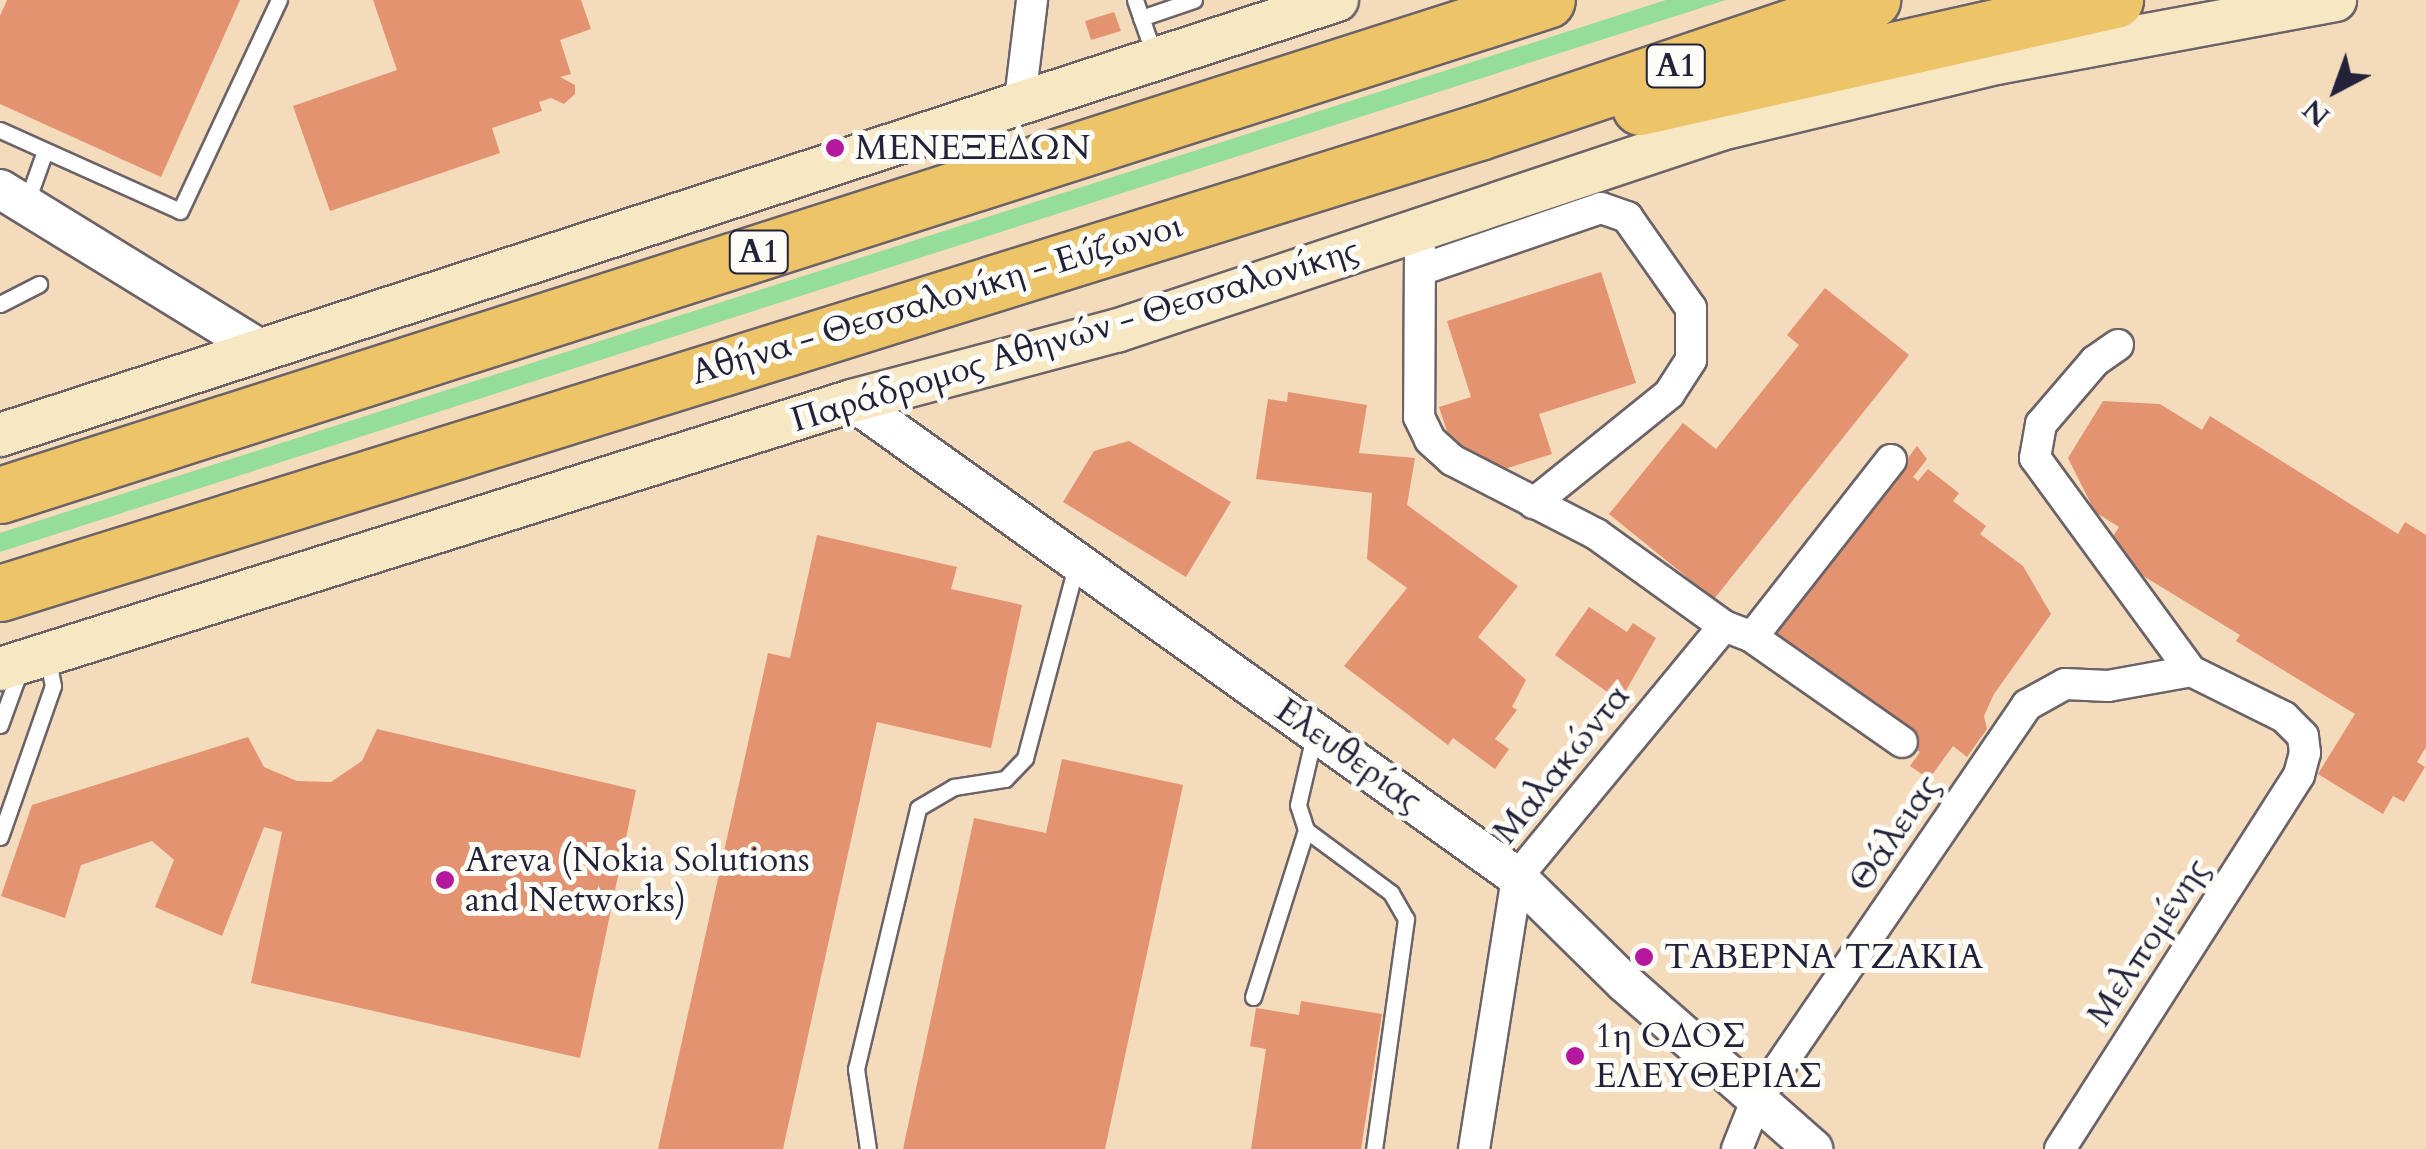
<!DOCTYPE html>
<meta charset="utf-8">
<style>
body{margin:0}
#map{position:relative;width:2426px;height:1149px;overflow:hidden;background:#f3dbbc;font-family:Cardo,serif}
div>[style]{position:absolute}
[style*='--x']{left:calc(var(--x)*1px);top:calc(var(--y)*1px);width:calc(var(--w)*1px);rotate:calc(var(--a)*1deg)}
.green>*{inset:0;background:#94de9a}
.building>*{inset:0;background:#e49371}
.roads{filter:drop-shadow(2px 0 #6b6368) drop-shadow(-2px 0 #6b6368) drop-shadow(0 2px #6b6368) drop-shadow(0 -2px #6b6368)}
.service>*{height:15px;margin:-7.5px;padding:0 7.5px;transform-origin:7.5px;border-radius:7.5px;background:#fff}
.minor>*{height:30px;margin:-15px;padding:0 15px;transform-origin:15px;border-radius:15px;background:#fff}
.tertiary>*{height:38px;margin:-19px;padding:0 19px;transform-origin:19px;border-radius:19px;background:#fff}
.secondary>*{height:42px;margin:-21px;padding:0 21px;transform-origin:21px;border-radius:21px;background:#f8e7c3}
.motorway>*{height:55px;margin:-27.5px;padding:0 27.5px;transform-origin:27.5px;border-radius:27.5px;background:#eec469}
.dots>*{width:28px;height:28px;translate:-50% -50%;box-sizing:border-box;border:5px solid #fdfcf7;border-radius:50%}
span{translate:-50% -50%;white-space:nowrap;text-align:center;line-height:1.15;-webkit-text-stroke:10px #fdfcf7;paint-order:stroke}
.shield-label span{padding:2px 8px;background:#fdfcf7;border:2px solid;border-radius:8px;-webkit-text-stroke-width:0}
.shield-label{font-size:32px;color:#22223b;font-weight:700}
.poi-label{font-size:35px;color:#22223b}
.left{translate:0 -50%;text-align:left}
.street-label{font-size:35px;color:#22223b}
.north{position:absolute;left:2286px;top:40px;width:100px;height:100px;-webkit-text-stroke:8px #fdfcf7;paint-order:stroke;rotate:221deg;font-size:28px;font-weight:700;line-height:40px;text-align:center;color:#22223b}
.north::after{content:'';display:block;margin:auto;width:35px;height:45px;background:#22223b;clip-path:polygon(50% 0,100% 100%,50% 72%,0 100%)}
</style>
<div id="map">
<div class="green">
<i style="clip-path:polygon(1666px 0,1726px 0,0 552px,0 533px)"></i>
</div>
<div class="building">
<i style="clip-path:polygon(7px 0,240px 0,161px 177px,0 104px,0 16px)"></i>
<i style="clip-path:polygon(373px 0,581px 0,591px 29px,560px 40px,571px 74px,560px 77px,575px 85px,575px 94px,564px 104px,551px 98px,539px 102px,542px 111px,492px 128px,500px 153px,330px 211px,293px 106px,397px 70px)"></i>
<i style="clip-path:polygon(1114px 12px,1121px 31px,1091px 40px,1085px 21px)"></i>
<i style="clip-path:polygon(1601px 272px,1636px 383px,1539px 414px,1552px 454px,1492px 473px,1454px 452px,1439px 407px,1471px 397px,1447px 321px)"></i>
<i style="clip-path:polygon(1825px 288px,1909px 355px,1714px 599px,1609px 514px,1683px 423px,1716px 449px,1799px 345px,1787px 335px)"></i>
<i style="clip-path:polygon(1288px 392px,1367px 405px,1359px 453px,1415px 458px,1407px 505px,1518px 586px,1478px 637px,1526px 680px,1512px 707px,1517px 710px,1495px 739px,1509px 749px,1495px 769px,1453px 738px,1448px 745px,1344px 666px,1407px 588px,1367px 559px,1372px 493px,1256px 479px,1268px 399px,1287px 402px)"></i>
<i style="clip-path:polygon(2103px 401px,2160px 404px,2202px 430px,2210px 416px,2398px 534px,2405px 522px,2426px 535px,2426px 747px,2417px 762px,2425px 767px,2404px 802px,2393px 796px,2383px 814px,2318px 774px,2355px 714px,2236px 641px,2240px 635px,2122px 563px,2107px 546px,2119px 527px,2095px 512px,2068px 458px)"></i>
<i style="clip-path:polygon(1129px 441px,1231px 502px,1186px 577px,1063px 502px,1094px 451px)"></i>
<i style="clip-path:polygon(1917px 446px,1927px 459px,1913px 477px,1918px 481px,1928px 469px,1959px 493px,1953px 501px,1986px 526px,1980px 534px,2023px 566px,2051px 614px,1994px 694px,1984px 716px,1987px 729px,1967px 757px,1953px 746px,1929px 779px,1910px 766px,1920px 752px,1770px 641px)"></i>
<i style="clip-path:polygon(817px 535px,957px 567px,951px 589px,1022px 605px,991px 748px,877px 722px,783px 1149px,658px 1149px,768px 653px,790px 658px)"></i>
<i style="clip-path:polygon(1589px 607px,1627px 632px,1633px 623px,1656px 638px,1620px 701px,1555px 655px)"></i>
<i style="clip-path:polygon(377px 729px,636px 790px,580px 1058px,251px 983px,282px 832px,264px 827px,222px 936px,155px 907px,174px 860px,152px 841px,81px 865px,65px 918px,1px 896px,32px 805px,248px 737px,264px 767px,297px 781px,331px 782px,362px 761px)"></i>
<i style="clip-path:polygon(1062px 759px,1183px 785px,1105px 1149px,903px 1149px,974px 818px,1046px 833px)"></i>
<i style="clip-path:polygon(1301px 1001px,1382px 1014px,1361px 1149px,1251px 1149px,1266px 1049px,1250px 1046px,1256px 1008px,1299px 1015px)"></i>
</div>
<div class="roads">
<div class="service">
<i style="--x:1135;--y:0;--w:60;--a:70.7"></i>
<i style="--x:1141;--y:18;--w:56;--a:-18.8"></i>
<i style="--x:0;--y:130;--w:197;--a:24.2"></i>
<i style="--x:180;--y:211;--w:233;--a:-64.9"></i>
<i style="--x:26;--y:204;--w:56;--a:-70.3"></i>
<i style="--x:0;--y:304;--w:44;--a:-27.1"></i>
<i style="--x:0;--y:725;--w:62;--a:-70.1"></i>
<i style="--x:1314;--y:736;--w:71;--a:103.1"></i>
<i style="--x:1298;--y:805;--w:26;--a:72"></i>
<i style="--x:1306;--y:830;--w:106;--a:36.5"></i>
<i style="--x:1391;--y:893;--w:30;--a:60"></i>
<i style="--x:1406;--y:919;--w:232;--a:97.9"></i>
<i style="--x:0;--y:837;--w:160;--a:-70.7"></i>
<i style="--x:53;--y:686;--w:31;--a:-101"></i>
<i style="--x:1253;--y:997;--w:175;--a:-72.4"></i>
<i style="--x:868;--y:1149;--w:81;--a:-98.5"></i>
<i style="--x:856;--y:1069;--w:268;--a:-76.6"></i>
<i style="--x:918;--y:808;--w:42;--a:-30.3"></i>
<i style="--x:954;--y:787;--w:52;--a:-8.9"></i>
<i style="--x:1005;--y:779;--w:29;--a:-46"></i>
<i style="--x:1025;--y:758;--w:199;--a:-75.1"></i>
</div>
<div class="minor">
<i style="--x:1019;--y:108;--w:109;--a:-83.1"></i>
<i style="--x:1420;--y:250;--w:167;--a:90.3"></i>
<i style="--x:1419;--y:417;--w:25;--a:64"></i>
<i style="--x:1430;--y:440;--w:30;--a:42"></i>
<i style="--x:1452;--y:460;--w:162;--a:27.2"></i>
<i style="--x:1596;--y:534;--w:158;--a:35.7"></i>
<i style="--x:1724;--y:626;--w:30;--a:21"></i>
<i style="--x:1420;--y:270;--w:191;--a:-18.9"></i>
<i style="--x:1601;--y:208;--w:28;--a:19"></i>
<i style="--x:1627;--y:217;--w:111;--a:54.9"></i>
<i style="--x:1691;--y:308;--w:52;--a:90"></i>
<i style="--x:1691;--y:360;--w:40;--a:122.9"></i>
<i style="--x:1669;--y:394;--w:174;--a:141.1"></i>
<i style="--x:1891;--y:460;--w:225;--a:128.1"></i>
<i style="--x:1752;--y:637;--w:183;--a:35"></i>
<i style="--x:1474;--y:1149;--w:275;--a:-81"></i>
<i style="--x:1517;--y:877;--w:325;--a:-50.5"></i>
<i style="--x:1737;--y:1149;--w:52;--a:-68.4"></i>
<i style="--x:1756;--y:1101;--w:480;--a:-55.6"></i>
<i style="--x:2027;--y:705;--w:43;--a:-28.9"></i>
<i style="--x:2065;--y:684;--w:43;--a:2.7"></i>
<i style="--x:2108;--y:686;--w:84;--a:-10.2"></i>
<i style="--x:2060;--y:1149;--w:444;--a:-57.4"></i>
<i style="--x:2299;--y:775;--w:23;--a:-75"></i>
<i style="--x:2305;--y:753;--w:17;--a:-97"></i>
<i style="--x:2303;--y:736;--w:27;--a:-135"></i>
<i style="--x:2284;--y:717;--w:104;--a:-153.7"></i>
<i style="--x:2191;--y:671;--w:264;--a:-126.2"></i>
<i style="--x:2035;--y:458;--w:35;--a:-80"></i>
<i style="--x:2041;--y:424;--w:83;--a:-49.4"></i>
<i style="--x:2095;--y:361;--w:28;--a:-35"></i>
</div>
<div class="tertiary">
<i style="--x:0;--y:189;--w:302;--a:31.6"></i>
<i style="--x:852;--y:401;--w:818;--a:35.59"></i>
<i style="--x:1517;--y:877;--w:151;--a:44.5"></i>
<i style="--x:1625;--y:983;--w:251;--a:41.4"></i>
</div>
<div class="secondary">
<i style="--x:0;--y:435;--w:1406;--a:-18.02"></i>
<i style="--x:0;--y:669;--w:893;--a:-17.46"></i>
<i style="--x:852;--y:401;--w:273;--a:-14.9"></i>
<i style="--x:1116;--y:331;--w:638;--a:-18.46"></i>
<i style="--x:1721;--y:129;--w:283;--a:-13.5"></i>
<i style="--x:1996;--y:63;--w:345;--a:-10.5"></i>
</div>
<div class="motorway">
<i style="--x:1640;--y:107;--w:487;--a:-12.7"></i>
<i style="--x:0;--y:495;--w:1624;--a:-17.74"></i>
<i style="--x:0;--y:593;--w:1549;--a:-17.31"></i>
<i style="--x:1479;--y:132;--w:415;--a:-18.6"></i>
</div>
</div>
<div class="dots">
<i style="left:835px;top:148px;background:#b5179e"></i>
<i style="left:445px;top:880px;background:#b5179e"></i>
<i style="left:1644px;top:957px;background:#b5179e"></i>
<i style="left:1575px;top:1056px;background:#b5179e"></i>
</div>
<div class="shield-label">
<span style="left:1676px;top:66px">Α1</span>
<span style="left:759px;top:252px">Α1</span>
</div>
<div class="poi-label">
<span class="left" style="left:855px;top:148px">ΜΕΝΕΞΕΔΩΝ</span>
<span class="left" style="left:465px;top:880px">Areva (Nokia Solutions<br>and Networks)</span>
<span class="left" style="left:1664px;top:957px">ΤΑΒΕΡΝΑ ΤΖΑΚΙΑ</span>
<span class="left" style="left:1595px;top:1056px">1η ΟΔΟΣ<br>ΕΛΕΥΘΕΡΙΑΣ</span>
</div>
<div class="street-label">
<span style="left:937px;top:299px;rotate:-17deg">Αθήνα - Θεσσαλονίκη - Εύζωνοι</span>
<span style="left:1075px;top:335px;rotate:-17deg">Παράδρομος Αθηνών - Θεσσαλονίκης</span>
<span style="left:1349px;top:755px;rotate:35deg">Ελευθερίας</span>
<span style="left:1561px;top:764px;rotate:-51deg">Μαλακώντα</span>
<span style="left:1894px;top:833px;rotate:-56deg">Θάλειας</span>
<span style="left:2148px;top:942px;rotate:-57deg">Μελπομένης</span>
</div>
<div class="north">N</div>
</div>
